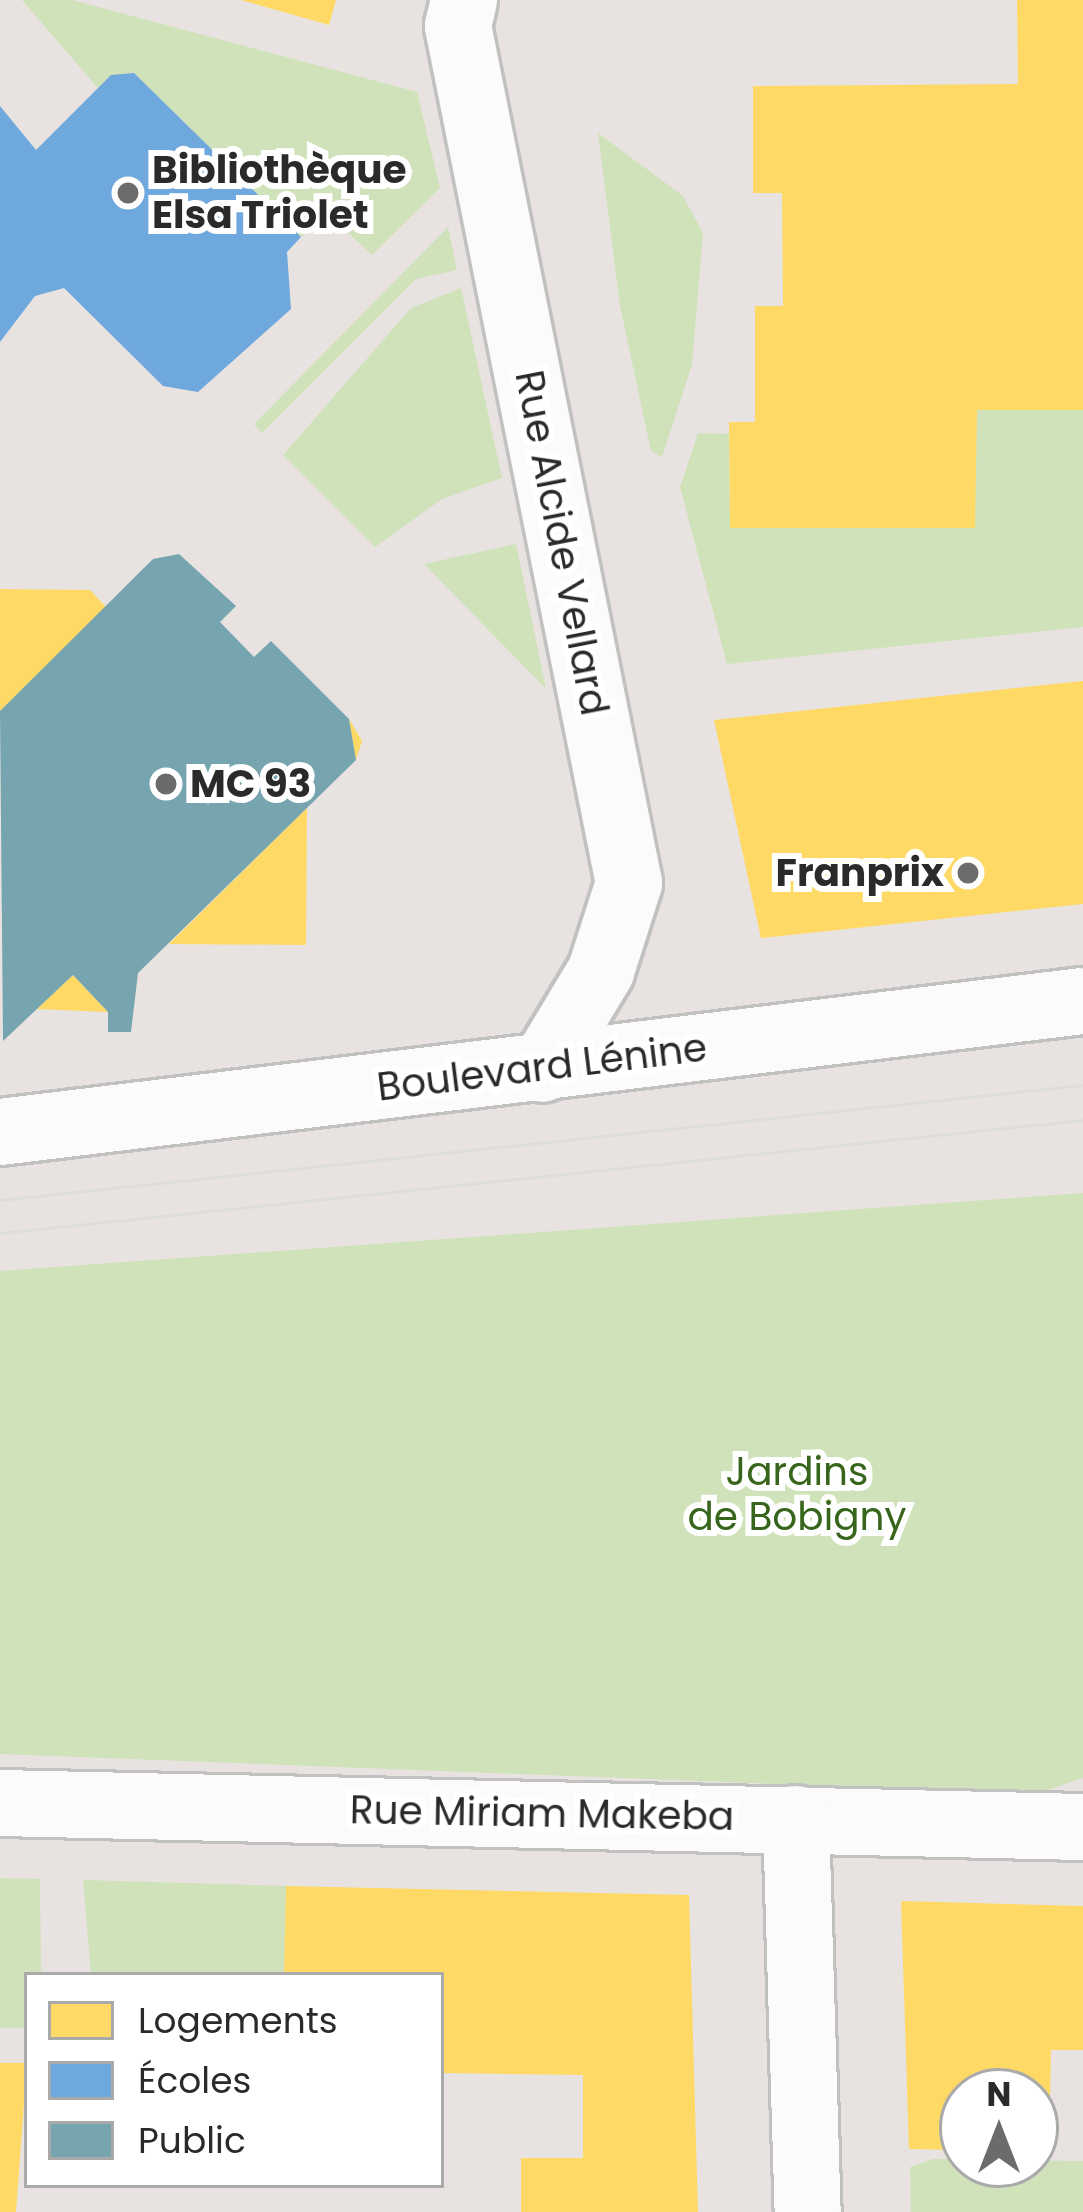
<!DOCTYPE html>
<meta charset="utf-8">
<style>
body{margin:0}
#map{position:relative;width:1083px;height:2212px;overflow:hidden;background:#e8e3e0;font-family:Poppins,sans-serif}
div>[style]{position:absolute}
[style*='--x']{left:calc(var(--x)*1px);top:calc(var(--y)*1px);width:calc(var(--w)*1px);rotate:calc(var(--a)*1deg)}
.green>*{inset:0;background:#d0e2b9}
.homes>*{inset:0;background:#ffd966}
.schools>*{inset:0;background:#6fa8dc}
.public>*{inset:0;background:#76a5af}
.roads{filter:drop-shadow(3px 0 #c2c1c1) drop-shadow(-3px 0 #c2c1c1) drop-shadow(0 3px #c2c1c1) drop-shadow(0 -3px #c2c1c1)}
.minor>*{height:66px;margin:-33px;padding:0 33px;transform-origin:33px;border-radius:33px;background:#fcfbfa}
.tram>*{height:3px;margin:-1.5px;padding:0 1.5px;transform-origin:1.5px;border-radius:1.5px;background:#deddde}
.dots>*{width:33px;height:33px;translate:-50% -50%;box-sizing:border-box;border:6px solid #fff;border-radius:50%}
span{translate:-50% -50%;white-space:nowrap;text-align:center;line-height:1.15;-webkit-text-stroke:12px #fff;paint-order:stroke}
.poi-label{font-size:39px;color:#2a2a2a;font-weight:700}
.left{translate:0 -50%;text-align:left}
.right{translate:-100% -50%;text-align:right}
.street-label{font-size:39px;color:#2a2a2a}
.park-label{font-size:39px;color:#36651b}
.legend{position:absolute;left:24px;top:1972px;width:420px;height:216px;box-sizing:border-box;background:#fff;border:3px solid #aaa;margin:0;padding:15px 21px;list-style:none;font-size:36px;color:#2a2a2a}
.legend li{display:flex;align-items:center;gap:24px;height:60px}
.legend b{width:60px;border:3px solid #aaa}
.north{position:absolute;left:939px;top:2068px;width:120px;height:120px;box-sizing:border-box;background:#fff;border:3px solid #aaa;border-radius:50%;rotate:0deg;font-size:33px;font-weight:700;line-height:48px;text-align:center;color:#2a2a2a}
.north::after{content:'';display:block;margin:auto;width:42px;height:54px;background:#6c6b6a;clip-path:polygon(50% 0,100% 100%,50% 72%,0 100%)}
</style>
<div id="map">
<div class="green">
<i style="clip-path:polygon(22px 0,72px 0,417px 92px,440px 188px,372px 255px,327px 213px,301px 237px,134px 73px,97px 87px)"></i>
<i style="clip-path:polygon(598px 133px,683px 196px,703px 233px,692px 365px,662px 457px,651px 451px,620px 306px)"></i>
<i style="clip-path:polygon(448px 227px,457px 270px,416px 279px,262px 433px,254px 424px)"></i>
<i style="clip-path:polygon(461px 288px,502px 478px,442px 499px,375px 547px,283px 455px,411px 308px)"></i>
<i style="clip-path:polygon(977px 410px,1083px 410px,1083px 627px,727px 664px,680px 487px,698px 433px,729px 434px,730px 528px,974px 528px)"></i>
<i style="clip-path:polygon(516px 544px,546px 689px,424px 564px)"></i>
<i style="clip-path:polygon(1083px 1193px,1083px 1778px,1037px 1794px,0 1754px,0 1271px)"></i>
<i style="clip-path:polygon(0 1878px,40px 1879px,41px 1975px,27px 1975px,27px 2028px,0 2028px)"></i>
<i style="clip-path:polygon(83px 1880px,286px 1886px,284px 1975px,91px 1975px)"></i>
<i style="clip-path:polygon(933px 2159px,1083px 2161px,1083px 2212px,911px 2212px,910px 2167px)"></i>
</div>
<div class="homes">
<i style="clip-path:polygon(241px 0,336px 0,329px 25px)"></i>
<i style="clip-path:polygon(1017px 0,1083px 0,1083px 410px,977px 410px,975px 528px,730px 528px,729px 422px,755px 422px,755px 306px,783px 306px,782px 193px,753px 193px,753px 86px,1018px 84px)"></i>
<i style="clip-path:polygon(0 589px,90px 590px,106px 607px,0 711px)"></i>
<i style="clip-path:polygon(1083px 681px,1083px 904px,761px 938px,714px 720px)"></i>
<i style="clip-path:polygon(349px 719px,362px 741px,356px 760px)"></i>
<i style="clip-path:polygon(307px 808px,306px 945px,169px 944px,233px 881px)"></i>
<i style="clip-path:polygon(73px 975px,108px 1012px,37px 1009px)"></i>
<i style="clip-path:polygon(286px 1886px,689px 1895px,698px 2212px,521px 2212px,521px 2158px,583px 2158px,583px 2075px,441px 2073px,441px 1975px,284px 1975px)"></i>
<i style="clip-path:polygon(901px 1901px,1083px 1906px,1083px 2050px,1051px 2050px,1049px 2151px,1035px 2151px,1035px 2092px,963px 2092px,963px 2150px,909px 2149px)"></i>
<i style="clip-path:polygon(0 2063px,27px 2063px,16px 2212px,0 2212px)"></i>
</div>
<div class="schools">
<i style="clip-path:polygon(134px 73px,301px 237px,287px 252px,291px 309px,198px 392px,163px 386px,64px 288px,35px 296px,0 342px,0 106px,36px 150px,111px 75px)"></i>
</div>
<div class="public">
<i style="clip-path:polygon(179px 554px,236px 606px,220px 622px,254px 657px,271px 641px,349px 719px,356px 760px,138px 973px,131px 1032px,108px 1032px,108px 1012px,73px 975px,3px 1041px,0 711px,153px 559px)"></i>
</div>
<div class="roads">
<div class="minor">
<i style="--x:464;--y:0;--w:27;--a:103"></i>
<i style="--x:458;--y:26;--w:874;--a:78.72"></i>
<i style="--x:629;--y:883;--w:92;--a:107.7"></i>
<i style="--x:601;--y:971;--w:114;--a:121"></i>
<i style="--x:0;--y:1132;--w:1091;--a:-6.9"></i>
<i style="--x:0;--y:1803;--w:1083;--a:1.27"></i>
<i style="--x:796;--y:1819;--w:393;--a:88.3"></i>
</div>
</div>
<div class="tram">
<i style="--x:0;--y:1200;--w:1089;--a:-6.06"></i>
<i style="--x:0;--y:1233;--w:1089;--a:-5.96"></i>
</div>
<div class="dots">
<i style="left:128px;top:193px;background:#6c6b6a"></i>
<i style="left:166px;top:784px;background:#6c6b6a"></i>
<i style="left:968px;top:873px;background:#6c6b6a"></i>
</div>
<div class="poi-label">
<span class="left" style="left:152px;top:193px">Bibliothèque<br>Elsa Triolet</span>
<span class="left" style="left:190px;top:784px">MC 93</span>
<span class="right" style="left:944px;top:873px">Franprix</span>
</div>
<div class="street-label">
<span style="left:561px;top:543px;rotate:79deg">Rue Alcide Vellard</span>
<span style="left:542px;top:1068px;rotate:-7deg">Boulevard Lénine</span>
<span style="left:542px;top:1814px;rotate:1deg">Rue Miriam Makeba</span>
</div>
<div class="park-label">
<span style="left:797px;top:1495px">Jardins<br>de Bobigny</span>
</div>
<ul class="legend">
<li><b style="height:33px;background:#ffd966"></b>Logements</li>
<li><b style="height:33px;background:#6fa8dc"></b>Écoles</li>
<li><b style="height:33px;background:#76a5af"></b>Public</li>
</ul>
<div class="north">N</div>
</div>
